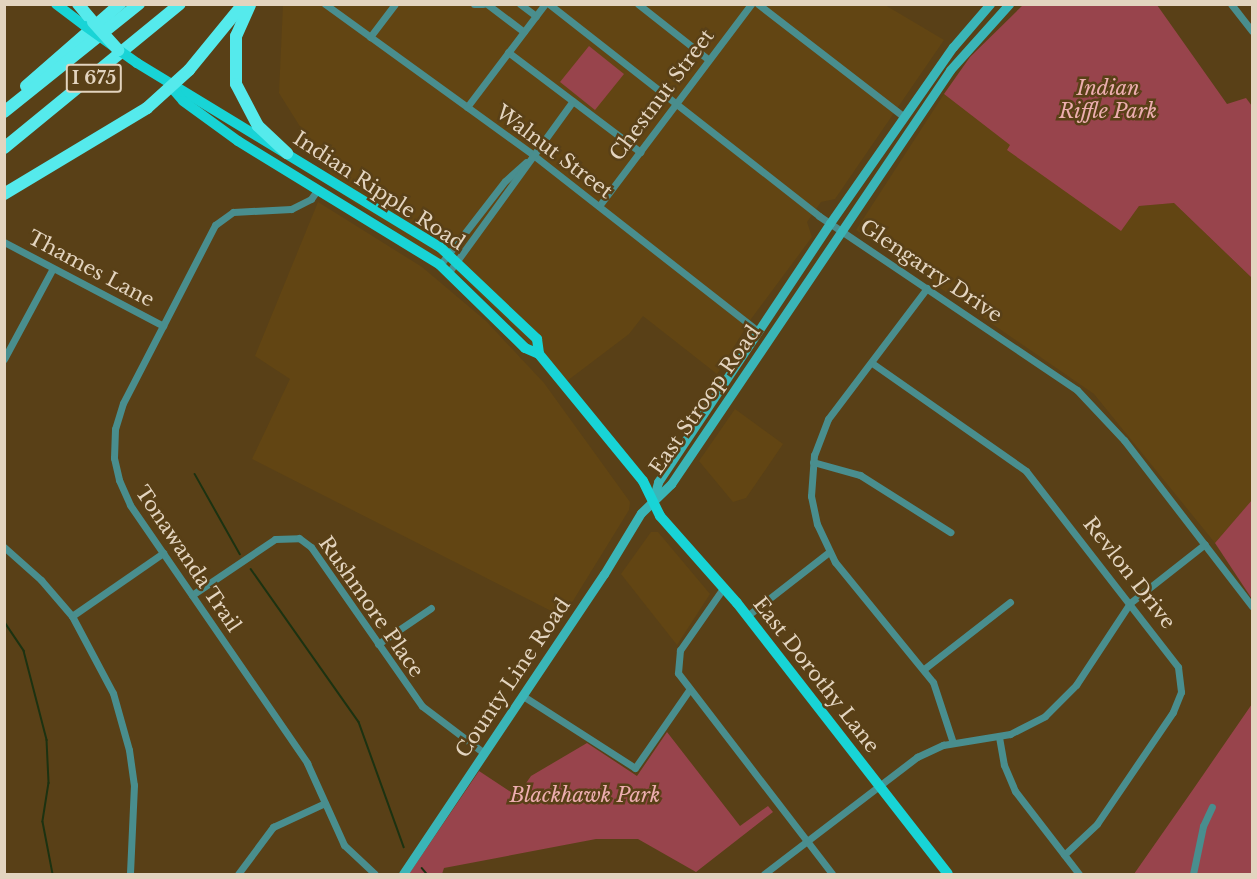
<!DOCTYPE html>
<style>
body{margin:0}
#map{position:relative;width:1257px;height:879px;overflow:hidden;background:#594017;font-family:"Libre Baskerville",serif}
div>[style]{position:absolute}
[style*='--x']{left:calc(var(--x)*1px);top:calc(var(--y)*1px);width:calc(var(--w)*1px);rotate:calc(var(--a)*1deg)}
.built>*{inset:0;background:#624513}
.green>*{inset:0;background:#98444c}
.stream>*{height:1.5px;margin:-0.75px;padding:0 0.75px;transform-origin:0.75px;border-radius:0.75px;background:#1c3211}
.minor>*{height:7px;margin:-3.5px;padding:0 3.5px;transform-origin:3.5px;border-radius:3.5px;background:#498e8e}
.secondary>*{height:9px;margin:-4.5px;padding:0 4.5px;transform-origin:4.5px;border-radius:4.5px;background:#3ab5b7}
.primary>*{height:10px;margin:-5px;padding:0 5px;transform-origin:5px;border-radius:5px;background:#18d4d6}
.motorway>*{height:12px;margin:-6px;padding:0 6px;transform-origin:6px;border-radius:6px;background:#55eaec}
.primary-bridge>*{height:10px;margin:-5px;padding:0 5px;transform-origin:5px;border-radius:5px;background:#18d4d6}
.motorway-bridge>*{height:12px;margin:-6px;padding:0 6px;transform-origin:6px;border-radius:6px;background:#55eaec}
span{translate:-50% -50%;white-space:nowrap;text-align:center;line-height:1.15;-webkit-text-stroke:5px #594017;paint-order:stroke}
.shield-label span{padding:2px 4px;background:#594017;border:2px solid;border-radius:4px;-webkit-text-stroke-width:0}
.shield-label{font-size:18px;color:#e3d4bf;font-weight:700}
.park-label{font-size:20px;color:#edaeb0;font-style:italic}
.street-label{font-size:20px;color:#e3d4bf}
.frame{position:absolute;inset:0;border:6px solid #e3d4bf;pointer-events:none}
</style>
<div id="map">
<div class="built">
<i style="clip-path:polygon(283px 5px,885px 5px,944px 40px,835px 199px,821px 202px,807px 222px,812px 237px,751px 319px,717px 374px,643px 316px,629px 334px,563px 384px,512px 325px,464px 279px,343px 195px,279px 93px)"></i>
<i style="clip-path:polygon(944px 94px,1121px 230px,1139px 206px,1174px 203px,1252px 278px,1252px 500px,1215px 543px,1094px 394px,856px 230px)"></i>
<i style="clip-path:polygon(318px 202px,422px 267px,486px 321px,544px 383px,630px 502px,629px 510px,563px 617px,252px 459px,290px 379px,255px 356px)"></i>
<i style="clip-path:polygon(735px 409px,783px 444px,746px 498px,733px 502px,699px 461px)"></i>
<i style="clip-path:polygon(651px 532px,658px 532px,710px 594px,677px 645px,621px 574px)"></i>
</div>
<div class="green">
<i style="clip-path:polygon(1023px 5px,1157px 5px,1227px 104px,1246px 98px,1252px 106px,1252px 278px,1174px 203px,1139px 206px,1121px 231px,1007px 150px,1010px 145px,944px 94px,970px 57px)"></i>
<i style="clip-path:polygon(589px 46px,624px 74px,595px 110px,560px 82px)"></i>
<i style="clip-path:polygon(1252px 500px,1252px 599px,1215px 543px)"></i>
<i style="clip-path:polygon(1252px 704px,1252px 874px,1134px 874px,1192px 791px)"></i>
<i style="clip-path:polygon(667px 732px,740px 826px,768px 806px,773px 812px,696px 872px,638px 839px,596px 839px,444px 868px,442px 874px,409px 874px,479px 771px,517px 796px,531px 776px,587px 743px,637px 776px)"></i>
</div>
<div class="stream">
<i style="--x:195;--y:474;--w:92;--a:60.6"></i>
<i style="--x:251;--y:569;--w:187;--a:54.8"></i>
<i style="--x:359;--y:722;--w:133;--a:70.2"></i>
<i style="--x:4;--y:621;--w:36;--a:56"></i>
<i style="--x:24;--y:651;--w:92;--a:75.5"></i>
<i style="--x:47;--y:740;--w:43;--a:87.3"></i>
<i style="--x:49;--y:783;--w:39;--a:99"></i>
<i style="--x:43;--y:822;--w:53;--a:79.1"></i>
<i style="--x:422;--y:868;--w:8;--a:50"></i>
</div>
<div class="minor">
<i style="--x:325;--y:4;--w:256;--a:35.9"></i>
<i style="--x:532;--y:154;--w:287;--a:38.1"></i>
<i style="--x:474;--y:4;--w:9;--a:0"></i>
<i style="--x:487;--y:4;--w:46;--a:37.1"></i>
<i style="--x:520;--y:4;--w:20;--a:37"></i>
<i style="--x:549;--y:4;--w:343;--a:38.1"></i>
<i style="--x:819;--y:216;--w:311;--a:34"></i>
<i style="--x:1077;--y:390;--w:69;--a:46.8"></i>
<i style="--x:1124;--y:440;--w:210;--a:52.4"></i>
<i style="--x:638;--y:4;--w:90;--a:38.3"></i>
<i style="--x:758;--y:4;--w:185;--a:37.7"></i>
<i style="--x:1231;--y:4;--w:34;--a:52"></i>
<i style="--x:370;--y:37;--w:41;--a:-52.9"></i>
<i style="--x:508;--y:52;--w:166;--a:37.1"></i>
<i style="--x:467;--y:107;--w:129;--a:-52.9"></i>
<i style="--x:318;--y:189;--w:12;--a:125"></i>
<i style="--x:311;--y:199;--w:22;--a:153"></i>
<i style="--x:291;--y:209;--w:58;--a:177"></i>
<i style="--x:233;--y:212;--w:22;--a:144"></i>
<i style="--x:215;--y:225;--w:200;--a:117.3"></i>
<i style="--x:123;--y:403;--w:27;--a:107"></i>
<i style="--x:115;--y:429;--w:29;--a:92"></i>
<i style="--x:114;--y:458;--w:23;--a:77"></i>
<i style="--x:119;--y:480;--w:27;--a:66"></i>
<i style="--x:130;--y:505;--w:313;--a:55.5"></i>
<i style="--x:307;--y:763;--w:90;--a:65.7"></i>
<i style="--x:344;--y:845;--w:42;--a:43.1"></i>
<i style="--x:599;--y:206;--w:253;--a:-53"></i>
<i style="--x:4;--y:242;--w:180;--a:27.8"></i>
<i style="--x:440;--y:265;--w:106;--a:-52.3"></i>
<i style="--x:505;--y:181;--w:28;--a:-42"></i>
<i style="--x:449;--y:272;--w:211;--a:-54.1"></i>
<i style="--x:927;--y:288;--w:164;--a:127.1"></i>
<i style="--x:828;--y:419;--w:39;--a:111"></i>
<i style="--x:814;--y:455;--w:41;--a:94.2"></i>
<i style="--x:811;--y:496;--w:29;--a:78"></i>
<i style="--x:817;--y:524;--w:42;--a:64.7"></i>
<i style="--x:835;--y:562;--w:155;--a:50.8"></i>
<i style="--x:933;--y:682;--w:64;--a:71.8"></i>
<i style="--x:4;--y:359;--w:103;--a:-61.7"></i>
<i style="--x:872;--y:363;--w:188;--a:35"></i>
<i style="--x:1026;--y:471;--w:248;--a:52.2"></i>
<i style="--x:1178;--y:667;--w:25;--a:83"></i>
<i style="--x:1181;--y:692;--w:22;--a:112"></i>
<i style="--x:1173;--y:712;--w:135;--a:124.2"></i>
<i style="--x:1097;--y:824;--w:45;--a:136.8"></i>
<i style="--x:813;--y:462;--w:49;--a:15.5"></i>
<i style="--x:860;--y:475;--w:107;--a:32.3"></i>
<i style="--x:4;--y:547;--w:50;--a:41.7"></i>
<i style="--x:41;--y:580;--w:48;--a:49.3"></i>
<i style="--x:72;--y:616;--w:87;--a:62"></i>
<i style="--x:113;--y:693;--w:59;--a:74.3"></i>
<i style="--x:129;--y:750;--w:35;--a:82"></i>
<i style="--x:134;--y:785;--w:89;--a:92.6"></i>
<i style="--x:724;--y:587;--w:77;--a:124.9"></i>
<i style="--x:680;--y:650;--w:23;--a:95"></i>
<i style="--x:678;--y:673;--w:253;--a:52.5"></i>
<i style="--x:192;--y:595;--w:100;--a:-34"></i>
<i style="--x:275;--y:539;--w:24;--a:-2"></i>
<i style="--x:299;--y:538;--w:15;--a:37"></i>
<i style="--x:311;--y:547;--w:194;--a:55.1"></i>
<i style="--x:422;--y:706;--w:78;--a:37.2"></i>
<i style="--x:72;--y:616;--w:111;--a:-34.7"></i>
<i style="--x:747;--y:616;--w:104;--a:-38"></i>
<i style="--x:378;--y:644;--w:64;--a:-34.2"></i>
<i style="--x:924;--y:669;--w:109;--a:-37.9"></i>
<i style="--x:523;--y:696;--w:133;--a:32.7"></i>
<i style="--x:635;--y:768;--w:95;--a:-55.3"></i>
<i style="--x:999;--y:737;--w:28;--a:80"></i>
<i style="--x:1004;--y:765;--w:28;--a:67"></i>
<i style="--x:1015;--y:791;--w:105;--a:52.4"></i>
<i style="--x:238;--y:874;--w:59;--a:-53.3"></i>
<i style="--x:273;--y:827;--w:57;--a:-24.8"></i>
<i style="--x:764;--y:874;--w:193;--a:-37.4"></i>
<i style="--x:917;--y:757;--w:29;--a:-25"></i>
<i style="--x:943;--y:745;--w:68;--a:-9.3"></i>
<i style="--x:1010;--y:734;--w:39;--a:-27"></i>
<i style="--x:1045;--y:716;--w:44;--a:-45"></i>
<i style="--x:1076;--y:685;--w:98;--a:-56.6"></i>
<i style="--x:1130;--y:603;--w:95;--a:-38.2"></i>
<i style="--x:1193;--y:874;--w:49;--a:-78.2"></i>
<i style="--x:1203;--y:826;--w:21;--a:-65"></i>
</div>
<div class="secondary">
<i style="--x:653;--y:501;--w:20;--a:-75"></i>
<i style="--x:658;--y:482;--w:311;--a:-56.4"></i>
<i style="--x:830;--y:223;--w:215;--a:-55.1"></i>
<i style="--x:953;--y:47;--w:57;--a:-49.3"></i>
<i style="--x:403;--y:874;--w:361;--a:-56.2"></i>
<i style="--x:604;--y:574;--w:71;--a:-58.8"></i>
<i style="--x:641;--y:513;--w:42;--a:-44"></i>
<i style="--x:671;--y:484;--w:499;--a:-56"></i>
<i style="--x:950;--y:70;--w:89;--a:-48.2"></i>
</div>
<div class="primary">
<i style="--x:56;--y:4;--w:36;--a:37"></i>
<i style="--x:137;--y:63;--w:354;--a:31.3"></i>
<i style="--x:440;--y:247;--w:134;--a:43.5"></i>
<i style="--x:537;--y:339;--w:15;--a:82"></i>
<i style="--x:171;--y:87;--w:18;--a:49"></i>
<i style="--x:183;--y:101;--w:68;--a:36"></i>
<i style="--x:238;--y:141;--w:237;--a:31.5"></i>
<i style="--x:440;--y:265;--w:119;--a:44.3"></i>
<i style="--x:525;--y:348;--w:15;--a:23"></i>
<i style="--x:539;--y:354;--w:164;--a:50.7"></i>
<i style="--x:643;--y:481;--w:39;--a:64"></i>
<i style="--x:660;--y:516;--w:116;--a:48.5"></i>
<i style="--x:737;--y:603;--w:343;--a:52.1"></i>
</div>
<div class="motorway">
<i style="--x:78;--y:4;--w:23;--a:50"></i>
<i style="--x:250;--y:5;--w:34;--a:114"></i>
<i style="--x:236;--y:36;--w:48;--a:90"></i>
<i style="--x:236;--y:84;--w:47;--a:62.4"></i>
<i style="--x:258;--y:126;--w:40;--a:43"></i>
<i style="--x:26;--y:86;--w:125;--a:-41.1"></i>
<i style="--x:4;--y:112;--w:173;--a:-38.7"></i>
<i style="--x:4;--y:148;--w:227;--a:-39.3"></i>
<i style="--x:4;--y:194;--w:167;--a:-31"></i>
<i style="--x:147;--y:108;--w:57;--a:-42.1"></i>
<i style="--x:189;--y:70;--w:85;--a:-50.7"></i>
</div>
<div class="primary-bridge">
<i style="--x:85;--y:26;--w:64;--a:35.4"></i>
</div>
<div class="motorway-bridge">
<i style="--x:93;--y:22;--w:38;--a:48"></i>
</div>
<div class="shield-label">
<span style="left:94px;top:78px">I 675</span>
</div>
<div class="park-label">
<span style="left:1108px;top:100px">Indian<br>Riffle Park</span>
<span style="left:585px;top:795px">Blackhawk Park</span>
</div>
<div class="street-label">
<span style="left:662px;top:95px;rotate:-53deg">Chestnut Street</span>
<span style="left:554px;top:152px;rotate:37deg">Walnut Street</span>
<span style="left:379px;top:191px;rotate:33deg">Indian Ripple Road</span>
<span style="left:91px;top:269px;rotate:28deg">Thames Lane</span>
<span style="left:931px;top:271px;rotate:34deg">Glengarry Drive</span>
<span style="left:705px;top:400px;rotate:-55deg">East Stroop Road</span>
<span style="left:188px;top:559px;rotate:56deg">Tonawanda Trail</span>
<span style="left:1129px;top:573px;rotate:52deg">Revlon Drive</span>
<span style="left:371px;top:607px;rotate:55deg">Rushmore Place</span>
<span style="left:816px;top:675px;rotate:52deg">East Dorothy Lane</span>
<span style="left:513px;top:678px;rotate:-56deg">County Line Road</span>
</div>
<div class="frame"></div>
</div>
